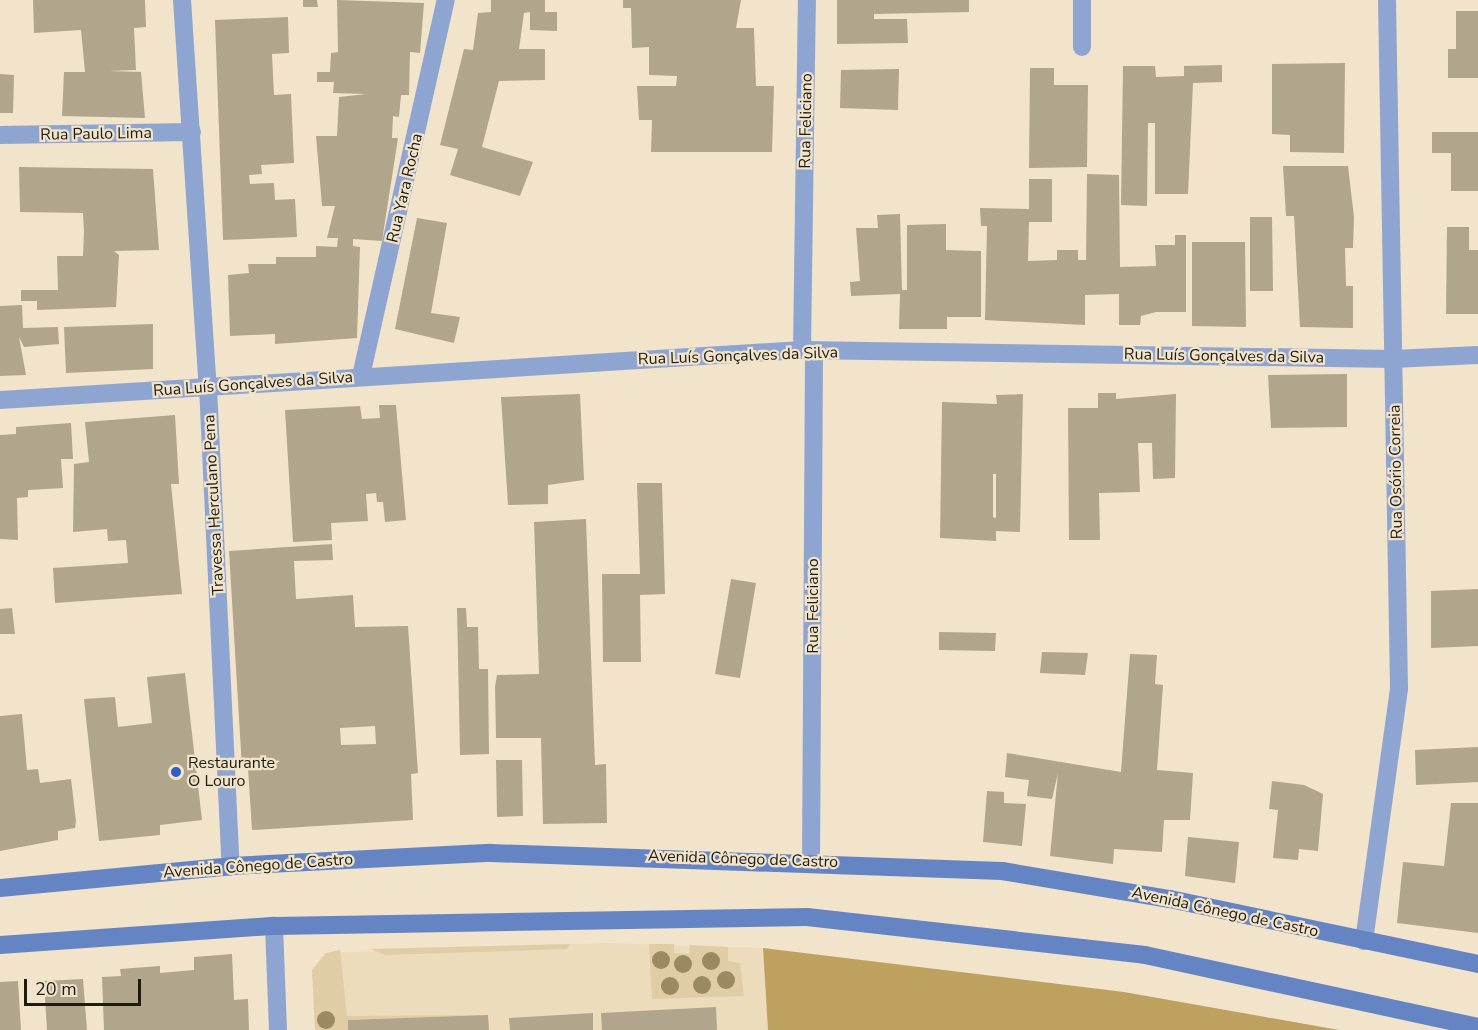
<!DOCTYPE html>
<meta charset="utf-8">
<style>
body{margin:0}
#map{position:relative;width:1478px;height:1030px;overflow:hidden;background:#f1e4cb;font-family:"Nunito Sans",sans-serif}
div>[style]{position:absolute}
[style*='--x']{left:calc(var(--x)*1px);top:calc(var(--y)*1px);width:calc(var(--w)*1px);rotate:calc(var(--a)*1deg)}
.built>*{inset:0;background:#ecdcbb}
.green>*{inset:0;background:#e1cda5}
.forest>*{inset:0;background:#bfa15f}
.building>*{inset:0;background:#b1a58c}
.street>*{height:18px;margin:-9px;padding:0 9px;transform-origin:9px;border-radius:9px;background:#8fa5d1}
.secondary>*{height:18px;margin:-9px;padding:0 9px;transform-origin:9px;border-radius:9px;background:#6584c4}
.trees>*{width:18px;height:18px;margin:-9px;border-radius:50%;background:#9b8a61}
.dots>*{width:16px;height:16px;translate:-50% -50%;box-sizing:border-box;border:3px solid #f1e4cb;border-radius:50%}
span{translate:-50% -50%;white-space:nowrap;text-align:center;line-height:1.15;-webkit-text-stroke:4.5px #f1e4cb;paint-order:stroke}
.street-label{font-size:16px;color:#1f1b11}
.poi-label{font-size:16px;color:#1f1b11}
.left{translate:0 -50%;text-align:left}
.scale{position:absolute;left:24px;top:979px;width:117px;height:27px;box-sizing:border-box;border:3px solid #1f1b11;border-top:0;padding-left:8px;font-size:18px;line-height:21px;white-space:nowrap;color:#1f1b11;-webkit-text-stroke:4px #f1e4cb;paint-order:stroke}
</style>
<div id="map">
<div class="built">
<i style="clip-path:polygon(605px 943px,763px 948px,768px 1030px,315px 1030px,312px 970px,326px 953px)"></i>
</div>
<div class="green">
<i style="clip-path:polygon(570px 944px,567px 949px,385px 955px,370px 949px)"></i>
<i style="clip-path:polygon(649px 944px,674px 944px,674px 953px,689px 954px,690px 945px,728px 947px,728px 961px,740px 963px,744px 996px,652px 999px)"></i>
<i style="clip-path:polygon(340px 950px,347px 1016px,488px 1015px,348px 1020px,348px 1030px,315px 1030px,312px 970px,326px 953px)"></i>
</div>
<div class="forest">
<i style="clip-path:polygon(763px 948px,1124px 992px,1339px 1030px,768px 1030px)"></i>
</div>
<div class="building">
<i style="clip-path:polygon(33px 0,145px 0,146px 27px,134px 28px,136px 70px,108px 71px,141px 72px,145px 118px,62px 116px,64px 72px,85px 72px,81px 30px,34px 33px)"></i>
<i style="clip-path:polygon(303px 0,317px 0,318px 7px,303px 7px)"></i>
<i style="clip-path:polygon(337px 0,424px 3px,420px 53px,410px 52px,409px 95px,401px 95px,399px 117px,393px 116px,392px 138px,398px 138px,382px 241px,353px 239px,353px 246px,360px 247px,357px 338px,275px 344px,275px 334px,230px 336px,228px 275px,249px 273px,248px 264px,276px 264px,276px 257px,316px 257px,316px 246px,337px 247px,338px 238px,327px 238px,335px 206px,322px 206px,316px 136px,337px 136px,339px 97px,366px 94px,333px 93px,334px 82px,317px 82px,317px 72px,330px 72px,331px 53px,338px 52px)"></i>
<i style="clip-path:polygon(491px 0,545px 0,545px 12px,557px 12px,557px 31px,530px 30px,530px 12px,524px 13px,519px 49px,545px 49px,545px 80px,499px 81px,482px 147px,533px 162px,520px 196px,450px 175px,458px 149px,440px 145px,464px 49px,473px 50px,478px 13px,491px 12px)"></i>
<i style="clip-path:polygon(623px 0,741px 0,736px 28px,754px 28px,756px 86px,774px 86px,772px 152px,651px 152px,652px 120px,639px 120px,637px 86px,676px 86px,677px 76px,649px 75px,649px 47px,632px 48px,631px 8px,623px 8px)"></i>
<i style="clip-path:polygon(837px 0,969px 0,969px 12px,874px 14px,874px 19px,907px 19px,908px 43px,837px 44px)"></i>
<i style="clip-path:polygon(1456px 11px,1478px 11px,1478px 78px,1448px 78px,1448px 49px,1456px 49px)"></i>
<i style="clip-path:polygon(288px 17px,289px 53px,272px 54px,274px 95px,291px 94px,294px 163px,261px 165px,262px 174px,249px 175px,250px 184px,274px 183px,275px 200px,295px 199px,297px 237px,223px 240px,215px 20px)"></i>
<i style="clip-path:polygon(1345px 63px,1344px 153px,1290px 152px,1290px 135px,1272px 134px,1272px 64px)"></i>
<i style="clip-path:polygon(1222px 65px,1222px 82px,1193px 83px,1188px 194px,1155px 194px,1155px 123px,1148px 123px,1147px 206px,1121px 205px,1123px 66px,1155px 66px,1156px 77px,1184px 76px,1184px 66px)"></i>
<i style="clip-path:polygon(1030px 68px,1054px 68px,1054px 85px,1088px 85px,1087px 167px,1029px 168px)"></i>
<i style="clip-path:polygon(899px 69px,898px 110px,840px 108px,841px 70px)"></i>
<i style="clip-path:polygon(0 74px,14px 75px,13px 113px,0 113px)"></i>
<i style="clip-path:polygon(1432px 132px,1478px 132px,1478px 191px,1451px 191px,1451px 153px,1432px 153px)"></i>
<i style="clip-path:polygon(1283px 166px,1348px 166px,1354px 217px,1353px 248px,1345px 248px,1346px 286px,1353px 286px,1353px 328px,1300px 327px,1294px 216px,1286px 216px)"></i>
<i style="clip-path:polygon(19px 167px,153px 169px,159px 250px,114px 251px,119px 255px,116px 307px,37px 310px,37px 301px,21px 301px,21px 290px,58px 290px,57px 256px,83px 256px,84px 232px,83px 213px,20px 212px)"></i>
<i style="clip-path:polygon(1087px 174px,1119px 175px,1120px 267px,1156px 266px,1155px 245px,1175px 245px,1175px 235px,1186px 235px,1186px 312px,1156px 312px,1141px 316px,1140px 325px,1119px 325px,1119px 294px,1085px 295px,1085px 325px,985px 320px,987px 226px,981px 226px,980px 208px,1029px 209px,1029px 179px,1052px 179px,1052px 222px,1029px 222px,1028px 261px,1057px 260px,1057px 250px,1078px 250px,1078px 260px,1086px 260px)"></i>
<i style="clip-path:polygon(900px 214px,902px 290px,907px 290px,907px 225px,946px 224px,946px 250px,981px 251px,981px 317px,947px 317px,947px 329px,899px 329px,900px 294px,851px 296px,850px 282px,860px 281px,856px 228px,878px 228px,877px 215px)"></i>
<i style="clip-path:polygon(1250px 217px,1272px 217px,1273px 291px,1250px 291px)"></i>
<i style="clip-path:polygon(417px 218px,447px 223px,431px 313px,460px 317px,454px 343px,395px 329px)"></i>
<i style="clip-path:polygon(1447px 227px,1469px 227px,1469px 250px,1478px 250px,1478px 314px,1446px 314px)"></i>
<i style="clip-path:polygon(1192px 242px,1245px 242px,1246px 327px,1192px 326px)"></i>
<i style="clip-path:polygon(22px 305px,23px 328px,58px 327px,59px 344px,24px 347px,19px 337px,26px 375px,0 376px,0 306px)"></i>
<i style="clip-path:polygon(153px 324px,153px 369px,66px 373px,64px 327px)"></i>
<i style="clip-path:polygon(1347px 374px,1347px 427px,1271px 428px,1268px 375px)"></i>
<i style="clip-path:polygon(1098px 393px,1116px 393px,1116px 399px,1176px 394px,1175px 478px,1153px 479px,1152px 443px,1138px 443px,1140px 492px,1099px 493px,1100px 540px,1069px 540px,1068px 408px,1098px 408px)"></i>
<i style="clip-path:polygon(580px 394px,584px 480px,548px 485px,548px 504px,508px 505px,501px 397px)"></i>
<i style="clip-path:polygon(evenodd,1023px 394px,1020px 532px,996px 531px,996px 541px,940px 538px,942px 402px,997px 404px,996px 395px,1023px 394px,993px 474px,996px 474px,996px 518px,993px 517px,993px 474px)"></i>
<i style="clip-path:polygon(379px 405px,396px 405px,406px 520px,385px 522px,383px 502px,377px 502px,376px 493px,366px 494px,368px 521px,331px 523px,332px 540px,293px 542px,285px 410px,360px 406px,362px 419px,380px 418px)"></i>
<i style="clip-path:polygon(175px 415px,179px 484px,171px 484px,182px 594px,55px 603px,53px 568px,128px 563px,126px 540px,108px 541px,107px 529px,73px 532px,74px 464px,89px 462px,85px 422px)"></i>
<i style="clip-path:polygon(71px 423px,73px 459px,61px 459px,63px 488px,28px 490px,28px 497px,17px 498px,18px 540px,0 539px,0 435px,16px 434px,16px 427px)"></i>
<i style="clip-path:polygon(637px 483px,662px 483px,665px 594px,640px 595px,641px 662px,603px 662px,602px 574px,640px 574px)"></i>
<i style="clip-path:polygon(586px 519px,595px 765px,606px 764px,607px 823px,543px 824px,541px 738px,496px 738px,495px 687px,497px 675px,539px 674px,534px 522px)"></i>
<i style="clip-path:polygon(evenodd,332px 544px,333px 560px,294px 561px,296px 599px,353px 595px,355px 627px,408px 626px,418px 773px,411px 774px,413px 820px,252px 830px,248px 768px,242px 768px,229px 551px,332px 544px,375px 726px,376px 744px,341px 745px,340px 728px,375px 726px)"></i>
<i style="clip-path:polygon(731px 579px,756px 583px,740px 678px,715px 674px)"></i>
<i style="clip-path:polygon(1478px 589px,1478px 646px,1431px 648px,1431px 591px)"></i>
<i style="clip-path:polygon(12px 608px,15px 634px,0 634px,0 609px)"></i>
<i style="clip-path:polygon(457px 608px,466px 608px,467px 627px,478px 627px,479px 669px,488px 669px,489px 754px,460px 755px)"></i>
<i style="clip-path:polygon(939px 632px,996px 633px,995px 651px,939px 650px)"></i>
<i style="clip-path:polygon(1042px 652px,1088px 653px,1085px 675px,1040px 673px)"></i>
<i style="clip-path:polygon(1130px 654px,1157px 655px,1155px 684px,1163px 685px,1157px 770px,1193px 773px,1190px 820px,1164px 820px,1162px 852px,1114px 849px,1113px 864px,1050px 856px,1058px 773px,1052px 799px,1027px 796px,1029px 780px,1005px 777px,1007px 753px,1121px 772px)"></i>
<i style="clip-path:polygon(185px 673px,202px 820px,160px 825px,160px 835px,99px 841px,84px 699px,115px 697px,118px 727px,152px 723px,147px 677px)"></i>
<i style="clip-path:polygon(22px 714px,27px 770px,38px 769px,40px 783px,71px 779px,76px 821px,75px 828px,58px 831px,58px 840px,0 851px,0 716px)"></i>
<i style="clip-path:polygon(1478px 747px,1478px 782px,1416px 785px,1415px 750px)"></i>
<i style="clip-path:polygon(496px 760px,522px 760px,523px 816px,497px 817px)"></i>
<i style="clip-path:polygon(1272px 781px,1304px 785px,1323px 794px,1318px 851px,1299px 849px,1298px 860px,1273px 858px,1278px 810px,1269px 809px)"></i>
<i style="clip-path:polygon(987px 791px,1004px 792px,1004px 803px,1026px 804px,1022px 846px,983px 842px)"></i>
<i style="clip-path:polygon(1451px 803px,1478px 803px,1478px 933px,1397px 923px,1403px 862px,1444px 866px)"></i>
<i style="clip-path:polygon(1188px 837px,1239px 842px,1235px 883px,1185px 876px)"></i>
<i style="clip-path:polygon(232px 954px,234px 1000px,248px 999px,249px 1030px,104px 1030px,102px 977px,121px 976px,120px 969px,160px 966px,160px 973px,194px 970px,194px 957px)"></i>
<i style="clip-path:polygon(83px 979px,87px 1030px,47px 1030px,44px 981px)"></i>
<i style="clip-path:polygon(18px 981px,21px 1030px,0 1030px,0 982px)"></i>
<i style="clip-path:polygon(716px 1007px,717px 1030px,602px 1030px,601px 1013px)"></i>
<i style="clip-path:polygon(593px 1013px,593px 1030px,510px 1030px,509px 1018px)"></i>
<i style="clip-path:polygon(488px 1015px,489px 1030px,348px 1030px,348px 1020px)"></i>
</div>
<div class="street">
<i style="--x:182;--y:0;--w:388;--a:86.2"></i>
<i style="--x:208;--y:387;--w:480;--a:87.3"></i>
<i style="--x:1082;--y:0;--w:47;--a:90"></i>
<i style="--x:0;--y:135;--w:192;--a:-0.9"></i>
<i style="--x:802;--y:350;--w:350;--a:-89.2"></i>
<i style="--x:361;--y:376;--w:385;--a:-77.3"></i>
<i style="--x:0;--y:400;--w:804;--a:-3.57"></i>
<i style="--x:802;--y:350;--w:591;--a:0.87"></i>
<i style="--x:1393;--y:359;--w:85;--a:-2.7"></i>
<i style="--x:811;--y:862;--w:511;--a:-89.66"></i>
<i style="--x:274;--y:926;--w:104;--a:87.8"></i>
<i style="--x:1364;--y:941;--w:255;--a:-82.1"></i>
<i style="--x:1399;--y:688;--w:688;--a:-91"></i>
</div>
<div class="secondary">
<i style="--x:0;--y:888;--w:232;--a:-5.4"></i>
<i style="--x:231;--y:866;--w:260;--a:-2.9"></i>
<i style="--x:491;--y:853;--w:511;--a:2.02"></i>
<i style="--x:1002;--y:871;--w:170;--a:9.5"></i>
<i style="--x:1170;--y:899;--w:315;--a:11.9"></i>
<i style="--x:0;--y:945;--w:275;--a:-4"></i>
<i style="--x:274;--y:926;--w:533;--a:-0.97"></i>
<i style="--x:807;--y:917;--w:340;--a:6.4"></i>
<i style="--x:1145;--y:955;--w:341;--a:12.2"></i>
</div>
<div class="trees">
<i style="left:661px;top:960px"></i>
<i style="left:711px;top:961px"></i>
<i style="left:683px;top:964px"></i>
<i style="left:726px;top:980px"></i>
<i style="left:702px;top:985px"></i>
<i style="left:670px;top:986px"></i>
<i style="left:326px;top:1020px"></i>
</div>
<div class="dots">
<i style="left:176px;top:772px;background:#2d5ccb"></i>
</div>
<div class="street-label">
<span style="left:806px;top:121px;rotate:-89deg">Rua Feliciano</span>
<span style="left:96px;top:134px;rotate:-1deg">Rua Paulo Lima</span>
<span style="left:405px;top:188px;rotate:-77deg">Rua Yara Rocha</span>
<span style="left:738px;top:356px;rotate:-2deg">Rua Luís Gonçalves da Silva</span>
<span style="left:1224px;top:356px;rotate:1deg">Rua Luís Gonçalves da Silva</span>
<span style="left:253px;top:384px;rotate:-4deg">Rua Luís Gonçalves da Silva</span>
<span style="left:1396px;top:472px;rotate:-91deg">Rua Osório Correia</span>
<span style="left:214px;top:505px;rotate:-93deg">Travessa Herculano Pena</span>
<span style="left:813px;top:606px;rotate:-90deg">Rua Feliciano</span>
<span style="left:743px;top:859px;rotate:2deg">Avenida Cônego de Castro</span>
<span style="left:258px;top:866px;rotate:-4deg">Avenida Cônego de Castro</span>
<span style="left:1225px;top:912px;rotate:12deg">Avenida Cônego de Castro</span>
</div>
<div class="poi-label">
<span class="left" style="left:188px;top:772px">Restaurante<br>O Louro</span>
</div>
<div class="scale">20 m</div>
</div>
